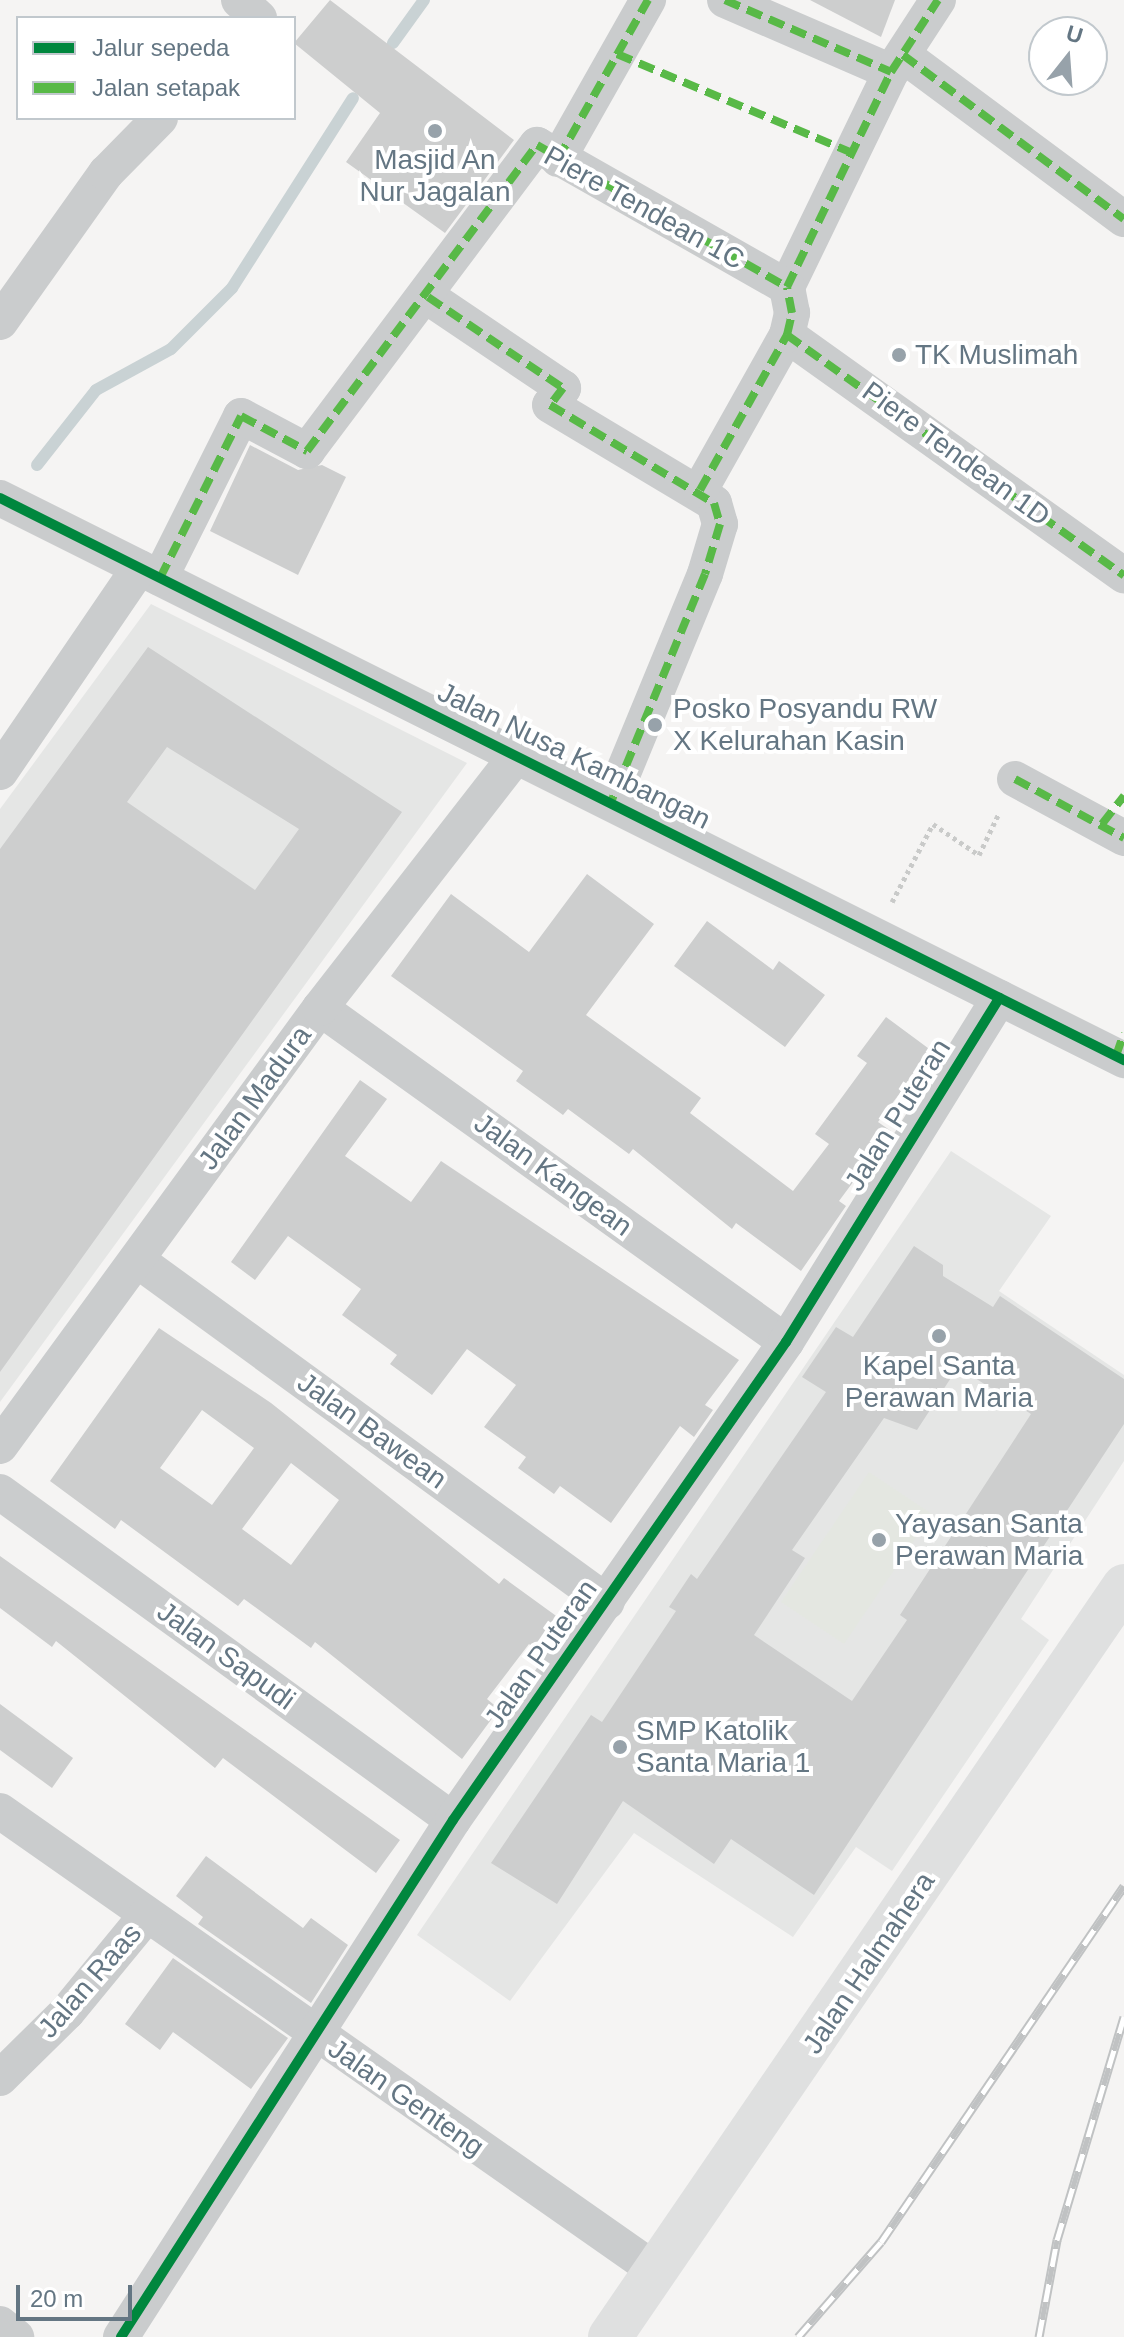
<!DOCTYPE html>
<style>
body{margin:0}
#map{position:relative;width:1124px;height:2337px;overflow:hidden;background:#f5f4f3;font-family:Arial,sans-serif}
div>[style]{position:absolute}
[style*='--x']{left:calc(var(--x)*1px);top:calc(var(--y)*1px);width:calc(var(--w)*1px);rotate:calc(var(--a)*1deg)}
.built>*{inset:0;background:#e5e6e5}
.green>*{inset:0;background:#e4e7e1}
.stream>*{height:12px;margin:-6px;padding:0 6px;transform-origin:6px;border-radius:6px;background:#c9d2d4}
.building>*{inset:0;background:#cdcece}
.path>*{height:5px;margin-top:-2.5px;transform-origin:0;background:repeating-linear-gradient(90deg,#c9cac9 0 4px,transparent 0 8px)}
.street>*{height:36px;margin:-18px;padding:0 18px;transform-origin:18px;border-radius:18px;background:#cacccd}
.secondary>*{height:44px;margin:-22px;padding:0 22px;transform-origin:22px;border-radius:22px;background:#dfe0e0}
.rail>*{height:9px;margin-top:-4.5px;transform-origin:0;background:repeating-linear-gradient(90deg,#fff 0 18px,#c0c2c3 0 36px);box-sizing:border-box;border-block:2px solid #c0c2c3}
.quiet>*{height:8px;margin-top:-4px;transform-origin:0;background:repeating-linear-gradient(90deg,#58b947 0 16px,transparent 0 24px)}
.cycleway>*{height:10px;margin:-5px;padding:0 5px;transform-origin:5px;border-radius:5px;background:#00873e}
.dots>*{width:22px;height:22px;translate:-50% -50%;box-sizing:border-box;border:4px solid #fff;border-radius:50%}
span{translate:-50% -50%;white-space:nowrap;text-align:center;line-height:1.15;-webkit-text-stroke:8px #fff;paint-order:stroke}
.poi-label{font-size:28px;color:#647683}
.left{translate:0 -50%;text-align:left}
.street-label{font-size:28px;color:#647683}
.legend{position:absolute;left:16px;top:16px;width:280px;height:104px;box-sizing:border-box;background:#fff;border:2px solid #c1c8cd;margin:0;padding:10px 14px;list-style:none;font-size:24px;color:#647683}
.legend li{display:flex;align-items:center;gap:16px;height:40px}
.legend b{width:40px;border:2px solid #c1c8cd}
.north{position:absolute;left:1028px;top:16px;width:80px;height:80px;box-sizing:border-box;background:#fff;border:2px solid #c1c8cd;border-radius:50%;rotate:17deg;font-size:22px;font-weight:700;line-height:32px;text-align:center;color:#647683}
.north::after{content:'';display:block;margin:auto;width:28px;height:36px;background:#97a2aa;clip-path:polygon(50% 0,100% 100%,50% 72%,0 100%)}
.scale{position:absolute;left:16px;top:2285px;width:116px;height:36px;box-sizing:border-box;border:4px solid #647683;border-top:0;padding-left:10px;font-size:24px;line-height:28px;white-space:nowrap;color:#647683;-webkit-text-stroke:6px #fff;paint-order:stroke}
</style>
<div id="map">
<div class="built">
<i style="clip-path:polygon(151px 604px,467px 763px,0 1402px,0 809px)"></i>
<i style="clip-path:polygon(951px 1151px,1051px 1216px,999px 1291px,1124px 1375px,1124px 1461px,1021px 1619px,1049px 1640px,892px 1871px,856px 1847px,793px 1937px,634px 1833px,510px 2001px,417px 1935px)"></i>
</div>
<div class="green">
<i style="clip-path:polygon(869px 1472px,932px 1514px,844px 1644px,781px 1602px)"></i>
</div>
<div class="stream">
<i style="--x:393;--y:43;--w:53;--a:-54.2"></i>
<i style="--x:37;--y:465;--w:95;--a:-51.8"></i>
<i style="--x:96;--y:390;--w:85;--a:-28.7"></i>
<i style="--x:171;--y:349;--w:86;--a:-45"></i>
<i style="--x:232;--y:288;--w:225;--a:-57.5"></i>
</div>
<div class="building">
<i style="clip-path:polygon(330px 0,514px 140px,445px 233px,346px 162px,380px 113px,294px 43px)"></i>
<i style="clip-path:polygon(810px 0,895px 0,881px 37px)"></i>
<i style="clip-path:polygon(250px 445px,298px 470px,322px 465px,346px 477px,298px 575px,210px 531px)"></i>
<i style="clip-path:polygon(evenodd,148px 647px,402px 812px,0 1372px,0 849px,148px 647px,167px 747px,299px 829px,255px 890px,127px 802px,167px 747px)"></i>
<i style="clip-path:polygon(587px 874px,654px 924px,586px 1015px,701px 1098px,690px 1113px,793px 1191px,829px 1144px,815px 1134px,867px 1063px,857px 1056px,886px 1017px,932px 1051px,878px 1122px,891px 1131px,839px 1201px,846px 1206px,801px 1271px,736px 1223px,732px 1229px,633px 1149px,629px 1154px,568px 1109px,563px 1115px,516px 1081px,523px 1071px,391px 976px,451px 894px,529px 952px)"></i>
<i style="clip-path:polygon(707px 921px,773px 970px,779px 961px,825px 995px,785px 1047px,674px 966px)"></i>
<i style="clip-path:polygon(360px 1080px,387px 1099px,345px 1156px,411px 1202px,441px 1161px,739px 1360px,705px 1405px,713px 1410px,694px 1437px,680px 1426px,611px 1523px,560px 1486px,554px 1494px,518px 1468px,526px 1457px,484px 1427px,516px 1385px,467px 1349px,432px 1395px,390px 1364px,397px 1355px,342px 1315px,361px 1289px,288px 1236px,255px 1280px,231px 1262px)"></i>
<i style="clip-path:polygon(evenodd,914px 1246px,943px 1265px,943px 1276px,993px 1307px,1000px 1296px,1124px 1379px,1124px 1424px,814px 1895px,731px 1839px,714px 1864px,623px 1801px,557px 1904px,491px 1863px,591px 1715px,602px 1722px,676px 1611px,669px 1607px,691px 1574px,697px 1579px,826px 1392px,802px 1377px,836px 1327px,853px 1337px,914px 1246px,958px 1367px,1031px 1414px,900px 1615px,907px 1620px,852px 1701px,754px 1635px,805px 1558px,792px 1550px,884px 1418px,917px 1430px,958px 1367px)"></i>
<i style="clip-path:polygon(evenodd,159px 1328px,271px 1403px,499px 1584px,504px 1578px,559px 1618px,536px 1650px,529px 1644px,487px 1699px,499px 1709px,462px 1759px,315px 1642px,311px 1648px,244px 1599px,238px 1606px,121px 1520px,115px 1529px,50px 1481px,159px 1328px,202px 1410px,254px 1448px,212px 1505px,160px 1468px,202px 1410px,159px 1328px,291px 1463px,339px 1500px,291px 1565px,242px 1529px,291px 1463px)"></i>
<i style="clip-path:polygon(0 1556px,400px 1840px,376px 1873px,223px 1758px,215px 1768px,56px 1641px,52px 1647px,0 1608px)"></i>
<i style="clip-path:polygon(0 1704px,73px 1758px,52px 1788px,0 1750px)"></i>
<i style="clip-path:polygon(206px 1856px,303px 1928px,311px 1918px,348px 1945px,311px 2003px,198px 1924px,203px 1917px,176px 1896px)"></i>
<i style="clip-path:polygon(173px 1958px,288px 2038px,251px 2089px,173px 2032px,160px 2050px,125px 2024px)"></i>
</div>
<div class="path">
<i style="--x:892;--y:902;--w:88;--a:-62.3"></i>
<i style="--x:933;--y:824;--w:55;--a:34"></i>
<i style="--x:979;--y:855;--w:47;--a:-64.5"></i>
</div>
<div class="street">
<i style="--x:239;--y:0;--w:27;--a:42"></i>
<i style="--x:725;--y:0;--w:181;--a:23.4"></i>
<i style="--x:903;--y:55;--w:275;--a:36.6"></i>
<i style="--x:558;--y:159;--w:183;--a:-60.5"></i>
<i style="--x:428;--y:297;--w:163;--a:34"></i>
<i style="--x:563;--y:388;--w:21;--a:127"></i>
<i style="--x:550;--y:405;--w:191;--a:30.9"></i>
<i style="--x:714;--y:503;--w:22;--a:74"></i>
<i style="--x:720;--y:524;--w:52;--a:106.7"></i>
<i style="--x:705;--y:574;--w:244;--a:112.4"></i>
<i style="--x:0;--y:322;--w:183;--a:-54.6"></i>
<i style="--x:106;--y:173;--w:77;--a:-45.5"></i>
<i style="--x:787;--y:335;--w:414;--a:35.5"></i>
<i style="--x:700;--y:490;--w:178;--a:-60.7"></i>
<i style="--x:787;--y:335;--w:23;--a:-77"></i>
<i style="--x:792;--y:313;--w:26;--a:-101"></i>
<i style="--x:787;--y:287;--w:239;--a:-64.2"></i>
<i style="--x:891;--y:72;--w:86;--a:-56.9"></i>
<i style="--x:0;--y:498;--w:1257;--a:26.57"></i>
<i style="--x:160;--y:578;--w:181;--a:-63.4"></i>
<i style="--x:241;--y:416;--w:75;--a:27.9"></i>
<i style="--x:307;--y:451;--w:383;--a:-53.1"></i>
<i style="--x:537;--y:145;--w:288;--a:29.6"></i>
<i style="--x:0;--y:772;--w:247;--a:-55.7"></i>
<i style="--x:1015;--y:779;--w:124;--a:28.4"></i>
<i style="--x:320;--y:1008;--w:573;--a:35.63"></i>
<i style="--x:137;--y:1260;--w:581;--a:36.04"></i>
<i style="--x:0;--y:1446;--w:542;--a:-53.85"></i>
<i style="--x:320;--y:1008;--w:321;--a:-52.1"></i>
<i style="--x:0;--y:1492;--w:559;--a:35.91"></i>
<i style="--x:0;--y:1811;--w:803;--a:35.02"></i>
<i style="--x:0;--y:2078;--w:94;--a:-44.6"></i>
<i style="--x:67;--y:2012;--w:123;--a:-50.6"></i>
<i style="--x:0;--y:2324;--w:21;--a:39"></i>
<i style="--x:121;--y:2337;--w:614;--a:-57.29"></i>
<i style="--x:453;--y:1820;--w:583;--a:-55.14"></i>
<i style="--x:786;--y:1342;--w:405;--a:-58.2"></i>
</div>
<div class="secondary">
<i style="--x:610;--y:2337;--w:910;--a:-55.61"></i>
</div>
<div class="rail">
<i style="--x:798;--y:2337;--w:126;--a:-48.9"></i>
<i style="--x:881;--y:2242;--w:431;--a:-55.7"></i>
<i style="--x:1039;--y:2337;--w:99;--a:-79.5"></i>
<i style="--x:1057;--y:2240;--w:233;--a:-73.3"></i>
</div>
<div class="quiet">
<i style="--x:725;--y:0;--w:181;--a:23.4"></i>
<i style="--x:617;--y:54;--w:255;--a:22.8"></i>
<i style="--x:903;--y:55;--w:275;--a:36.6"></i>
<i style="--x:558;--y:159;--w:183;--a:-60.5"></i>
<i style="--x:428;--y:297;--w:163;--a:34"></i>
<i style="--x:563;--y:388;--w:21;--a:127"></i>
<i style="--x:550;--y:405;--w:191;--a:30.9"></i>
<i style="--x:714;--y:503;--w:22;--a:74"></i>
<i style="--x:720;--y:524;--w:52;--a:106.7"></i>
<i style="--x:705;--y:574;--w:244;--a:112.4"></i>
<i style="--x:787;--y:335;--w:414;--a:35.5"></i>
<i style="--x:700;--y:490;--w:178;--a:-60.7"></i>
<i style="--x:787;--y:335;--w:23;--a:-77"></i>
<i style="--x:792;--y:313;--w:26;--a:-101"></i>
<i style="--x:787;--y:287;--w:239;--a:-64.2"></i>
<i style="--x:891;--y:72;--w:86;--a:-56.9"></i>
<i style="--x:160;--y:578;--w:181;--a:-63.4"></i>
<i style="--x:241;--y:416;--w:75;--a:27.9"></i>
<i style="--x:307;--y:451;--w:383;--a:-53.1"></i>
<i style="--x:537;--y:145;--w:288;--a:29.6"></i>
<i style="--x:1015;--y:779;--w:124;--a:28.4"></i>
<i style="--x:1102;--y:824;--w:36;--a:-52"></i>
<i style="--x:1116;--y:1056;--w:24;--a:-71"></i>
</div>
<div class="cycleway">
<i style="--x:0;--y:498;--w:1257;--a:26.57"></i>
<i style="--x:121;--y:2337;--w:614;--a:-57.29"></i>
<i style="--x:453;--y:1820;--w:583;--a:-55.14"></i>
<i style="--x:786;--y:1342;--w:405;--a:-58.2"></i>
</div>
<div class="dots">
<i style="left:435px;top:131px;background:#97a2aa"></i>
<i style="left:899px;top:355px;background:#97a2aa"></i>
<i style="left:655px;top:725px;background:#97a2aa"></i>
<i style="left:939px;top:1336px;background:#97a2aa"></i>
<i style="left:879px;top:1540px;background:#97a2aa"></i>
<i style="left:620px;top:1747px;background:#97a2aa"></i>
</div>
<div class="poi-label">
<span style="left:435px;top:176px">Masjid An<br>Nur Jagalan</span>
<span class="left" style="left:915px;top:355px">TK Muslimah</span>
<span class="left" style="left:673px;top:725px">Posko Posyandu RW<br>X Kelurahan Kasin</span>
<span style="left:939px;top:1382px">Kapel Santa<br>Perawan Maria</span>
<span class="left" style="left:895px;top:1540px">Yayasan Santa<br>Perawan Maria</span>
<span class="left" style="left:636px;top:1747px">SMP Katolik<br>Santa Maria 1</span>
</div>
<div class="street-label">
<span style="left:644px;top:208px;rotate:29deg">Piere Tendean 1C</span>
<span style="left:956px;top:454px;rotate:36deg">Piere Tendean 1D</span>
<span style="left:574px;top:756px;rotate:26deg">Jalan Nusa Kambangan</span>
<span style="left:255px;top:1098px;rotate:-54deg">Jalan Madura</span>
<span style="left:898px;top:1115px;rotate:-58deg">Jalan Puteran</span>
<span style="left:553px;top:1175px;rotate:36deg">Jalan Kangean</span>
<span style="left:372px;top:1431px;rotate:36deg">Jalan Bawean</span>
<span style="left:541px;top:1654px;rotate:-55deg">Jalan Puteran</span>
<span style="left:226px;top:1656px;rotate:36deg">Jalan Sapudi</span>
<span style="left:869px;top:1963px;rotate:-56deg">Jalan Halmahera</span>
<span style="left:90px;top:1981px;rotate:-49deg">Jalan Raas</span>
<span style="left:406px;top:2098px;rotate:35deg">Jalan Genteng</span>
</div>
<ul class="legend">
<li><b style="height:10px;background:#00873e"></b>Jalur sepeda</li>
<li><b style="height:10px;background:#58b947"></b>Jalan setapak</li>
</ul>
<div class="north">U</div>
<div class="scale">20 m</div>
</div>
